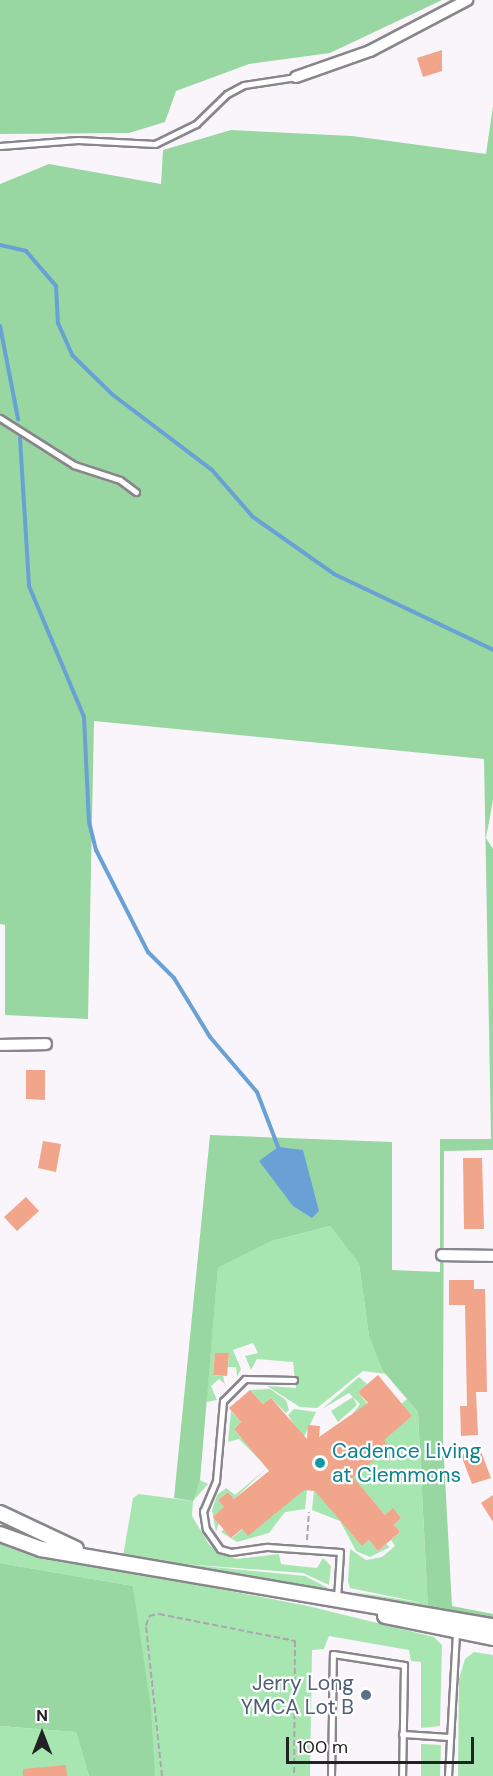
<!DOCTYPE html>
<style>
body{margin:0}
#map{position:relative;width:493px;height:1776px;overflow:hidden;background:#f9f5fb;font-family:"DM Sans",sans-serif}
div>[style]{position:absolute}
[style*='--x']{left:calc(var(--x)*1px);top:calc(var(--y)*1px);width:calc(var(--w)*1px);rotate:calc(var(--a)*1deg)}
.green>*{inset:0;background:#a8e6b1}
.forest>*{inset:0;background:#98d7a1}
.water>*{inset:0;background:#69a1d6}
.stream>*{height:4px;margin:-2px;padding:0 2px;transform-origin:2px;border-radius:2px;background:#69a1d6}
.building>*{inset:0;background:#f1a58a}
.path>*{height:2px;margin-top:-1px;transform-origin:0;background:repeating-linear-gradient(90deg,#aaa7ac 0 6px,transparent 0 9px)}
.roads{filter:drop-shadow(2px 0 #89868b) drop-shadow(-2px 0 #89868b) drop-shadow(0 2px #89868b) drop-shadow(0 -2px #89868b)}
.lane>*{height:5px;margin:-2.5px;padding:0 2.5px;transform-origin:2.5px;border-radius:2.5px;background:#fff}
.street>*{height:10px;margin:-5px;padding:0 5px;transform-origin:5px;border-radius:5px;background:#fff}
.secondary>*{height:14px;margin:-7px;padding:0 7px;transform-origin:7px;border-radius:7px;background:#fff}
.dots>*{width:16px;height:16px;translate:-50% -50%;box-sizing:border-box;border:3px solid #fff;border-radius:50%}
span{translate:-50% -50%;white-space:nowrap;text-align:center;line-height:1.15;-webkit-text-stroke:4.5px #fff;paint-order:stroke}
.culture-label{font-size:21px;color:#0d838f}
.left{translate:0 -50%;text-align:left}
.service-label{font-size:21px;color:#4e5e75}
.right{translate:-100% -50%;text-align:right}
.north{position:absolute;left:12px;top:1704px;width:60px;height:60px;-webkit-text-stroke:4px #fff;paint-order:stroke;rotate:0deg;font-size:16px;font-weight:700;line-height:24px;text-align:center;color:#222123}
.north::after{content:'';display:block;margin:auto;width:21px;height:27px;background:#222123;clip-path:polygon(50% 0,100% 100%,50% 72%,0 100%)}
.scale{position:absolute;left:286px;top:1737px;width:188px;height:27px;box-sizing:border-box;border:3px solid #222123;border-top:0;padding-left:8px;font-size:18px;line-height:21px;white-space:nowrap;color:#222123;-webkit-text-stroke:4px #fff;paint-order:stroke}
</style>
<div id="map">
<div class="green">
<i style="clip-path:polygon(330px 1226px,359px 1264px,369px 1336px,386px 1374px,363px 1371px,317px 1408px,300px 1407px,267px 1386px,296px 1388px,293px 1362px,257px 1359px,251px 1370px,245px 1356px,258px 1353px,253px 1343px,233px 1350px,241px 1369px,237px 1377px,236px 1367px,228px 1367px,229px 1353px,215px 1353px,213px 1375px,223px 1376px,225px 1384px,219px 1379px,211px 1386px,217px 1400px,206px 1402px,218px 1268px,272px 1241px)"></i>
<i style="clip-path:polygon(359px 1377px,367px 1384px,358px 1392px,373px 1411px,349px 1419px,360px 1404px,349px 1393px,322px 1409px)"></i>
<i style="clip-path:polygon(270px 1389px,286px 1400px,289px 1410px,286px 1413px,271px 1398px,263px 1404px,250px 1390px)"></i>
<i style="clip-path:polygon(353px 1397px,357px 1405px,338px 1422px,331px 1411px)"></i>
<i style="clip-path:polygon(407px 1399px,418px 1412px,428px 1610px,354px 1592px,423px 1603px,350px 1588px,348px 1581px,350px 1549px,366px 1560px,382px 1557px,395px 1546px,391px 1540px,400px 1532px,394px 1525px,401px 1518px,393px 1509px,385px 1515px,346px 1469px,357px 1474px,367px 1466px,362px 1460px,389px 1447px,383px 1439px,412px 1416px,401px 1404px)"></i>
<i style="clip-path:polygon(294px 1409px,316px 1412px,303px 1439px,288px 1415px)"></i>
<i style="clip-path:polygon(231px 1411px,241px 1422px,234px 1429px,242px 1439px,249px 1434px,260px 1460px,239px 1439px,228px 1442px)"></i>
<i style="clip-path:polygon(268px 1467px,234px 1499px,228px 1492px,218px 1500px,224px 1507px,216px 1532px,212px 1510px,217px 1495px,226px 1488px,235px 1495px)"></i>
<i style="clip-path:polygon(200px 1480px,208px 1484px,193px 1501px,192px 1516px,210px 1546px,236px 1559px,279px 1554px,281px 1564px,297px 1566px,317px 1568px,323px 1558px,331px 1566px,329px 1585px,303px 1573px,183px 1564px,305px 1576px,328px 1588px,316px 1591px,123px 1556px,133px 1498px,139px 1494px,192px 1501px)"></i>
<i style="clip-path:polygon(297px 1484px,307px 1490px,305px 1509px,285px 1512px,269px 1533px,237px 1542px,221px 1532px,224px 1529px,232px 1538px)"></i>
<i style="clip-path:polygon(314px 1490px,323px 1491px,362px 1546px,369px 1540px,378px 1551px,386px 1544px,390px 1547px,370px 1557px,356px 1551px,340px 1521px,312px 1510px)"></i>
<i style="clip-path:polygon(0 1538px,90px 1564px,308px 1606px,434px 1637px,442px 1645px,440px 1726px,421px 1728px,421px 1662px,411px 1661px,409px 1650px,329px 1636px,324px 1649px,312px 1650px,310px 1776px,155px 1776px,133px 1586px,0 1563px)"></i>
<i style="clip-path:polygon(474px 1652px,493px 1655px,493px 1776px,458px 1776px,459px 1679px,465px 1659px)"></i>
<i style="clip-path:polygon(0 1726px,76px 1732px,89px 1776px,0 1776px)"></i>
<i style="clip-path:polygon(421px 1744px,441px 1745px,440px 1776px,421px 1776px)"></i>
</div>
<div class="forest">
<i style="clip-path:polygon(0 0,442px 0,330px 53px,249px 64px,176px 91px,165px 122px,129px 133px,0 134px)"></i>
<i style="clip-path:polygon(493px 106px,493px 800px,486px 838px,493px 849px,493px 1150px,444px 1151px,443px 1441px,452px 1606px,493px 1614px,493px 1623px,428px 1610px,418px 1412px,383px 1371px,369px 1336px,359px 1264px,330px 1226px,272px 1241px,218px 1268px,200px 1480px,193px 1501px,174px 1498px,210px 1135px,392px 1142px,392px 1270px,440px 1272px,440px 1139px,491px 1139px,484px 759px,94px 721px,88px 1019px,5px 1015px,5px 925px,0 924px,0 184px,49px 164px,161px 184px,163px 150px,231px 130px,352px 136px,486px 154px)"></i>
<i style="clip-path:polygon(0 1563px,133px 1586px,151px 1709px,155px 1776px,89px 1776px,76px 1732px,0 1726px)"></i>
</div>
<div class="water">
<i style="clip-path:polygon(278px 1147px,303px 1150px,319px 1211px,312px 1218px,293px 1206px,259px 1161px)"></i>
</div>
<div class="stream">
<i style="--x:0;--y:245;--w:27;--a:13"></i>
<i style="--x:26;--y:251;--w:46;--a:49.4"></i>
<i style="--x:56;--y:286;--w:37;--a:87"></i>
<i style="--x:58;--y:323;--w:35;--a:66"></i>
<i style="--x:72;--y:355;--w:57;--a:44.3"></i>
<i style="--x:113;--y:395;--w:124;--a:37.1"></i>
<i style="--x:212;--y:470;--w:62;--a:48.9"></i>
<i style="--x:253;--y:517;--w:99;--a:35.1"></i>
<i style="--x:334;--y:574;--w:176;--a:25.5"></i>
<i style="--x:0;--y:326;--w:95;--a:79"></i>
<i style="--x:20;--y:438;--w:148;--a:86.5"></i>
<i style="--x:29;--y:586;--w:142;--a:67.2"></i>
<i style="--x:84;--y:717;--w:105;--a:87.3"></i>
<i style="--x:89;--y:822;--w:29;--a:76"></i>
<i style="--x:96;--y:850;--w:114;--a:63"></i>
<i style="--x:148;--y:952;--w:37;--a:45"></i>
<i style="--x:174;--y:978;--w:69;--a:58.6"></i>
<i style="--x:210;--y:1037;--w:72;--a:49.5"></i>
<i style="--x:257;--y:1092;--w:64;--a:69"></i>
</div>
<div class="building">
<i style="clip-path:polygon(442px 50px,442px 71px,423px 77px,417px 58px)"></i>
<i style="clip-path:polygon(26px 1070px,45px 1070px,45px 1100px,26px 1099px)"></i>
<i style="clip-path:polygon(43px 1141px,61px 1144px,56px 1172px,38px 1168px)"></i>
<i style="clip-path:polygon(463px 1158px,482px 1158px,484px 1229px,464px 1229px)"></i>
<i style="clip-path:polygon(26px 1197px,39px 1211px,17px 1231px,4px 1217px)"></i>
<i style="clip-path:polygon(449px 1280px,474px 1280px,474px 1289px,485px 1289px,487px 1392px,476px 1392px,478px 1435px,461px 1436px,460px 1406px,467px 1406px,465px 1305px,449px 1305px)"></i>
<i style="clip-path:polygon(215px 1353px,229px 1353px,227px 1376px,213px 1375px)"></i>
<i style="clip-path:polygon(378px 1375px,412px 1416px,384px 1440px,390px 1447px,353px 1477px,385px 1515px,393px 1508px,401px 1518px,394px 1525px,400px 1532px,378px 1551px,369px 1540px,362px 1546px,315px 1491px,304px 1490px,248px 1536px,242px 1529px,231px 1538px,213px 1517px,224px 1507px,218px 1500px,228px 1492px,234px 1499px,269px 1471px,234px 1429px,241px 1422px,229px 1408px,250px 1390px,263px 1404px,271px 1398px,307px 1439px,308px 1425px,320px 1426px,319px 1437px,368px 1403px,358px 1392px)"></i>
<i style="clip-path:polygon(480px 1449px,491px 1478px,472px 1484px,461px 1455px)"></i>
<i style="clip-path:polygon(493px 1495px,493px 1522px,481px 1503px)"></i>
<i style="clip-path:polygon(66px 1765px,67px 1776px,23px 1776px,23px 1769px)"></i>
</div>
<div class="path">
<i style="--x:307;--y:1540;--w:28;--a:-86"></i>
<i style="--x:162;--y:1776;--w:151;--a:-96.1"></i>
<i style="--x:146;--y:1626;--w:10;--a:-73"></i>
<i style="--x:149;--y:1616;--w:10;--a:-11"></i>
<i style="--x:159;--y:1614;--w:139;--a:11.2"></i>
<i style="--x:295;--y:1641;--w:135;--a:90.4"></i>
</div>
<div class="roads">
<div class="lane">
<i style="--x:0;--y:146;--w:78;--a:-4.4"></i>
<i style="--x:78;--y:140;--w:77;--a:3"></i>
<i style="--x:155;--y:144;--w:46;--a:-26"></i>
<i style="--x:196;--y:124;--w:43;--a:-44.1"></i>
<i style="--x:227;--y:94;--w:19;--a:-28"></i>
<i style="--x:244;--y:85;--w:53;--a:-8.7"></i>
<i style="--x:0;--y:418;--w:88;--a:32.4"></i>
<i style="--x:74;--y:465;--w:48;--a:18.1"></i>
<i style="--x:120;--y:480;--w:20;--a:37"></i>
<i style="--x:294;--y:1380;--w:49;--a:-178.8"></i>
<i style="--x:245;--y:1379;--w:31;--a:135"></i>
<i style="--x:223;--y:1401;--w:80;--a:95"></i>
<i style="--x:216;--y:1481;--w:33;--a:113"></i>
<i style="--x:203;--y:1511;--w:18;--a:81"></i>
<i style="--x:206;--y:1529;--w:24;--a:55"></i>
<i style="--x:220;--y:1549;--w:11;--a:15"></i>
<i style="--x:231;--y:1552;--w:37;--a:-8"></i>
<i style="--x:268;--y:1547;--w:72;--a:4"></i>
<i style="--x:340;--y:1552;--w:46;--a:93.7"></i>
<i style="--x:402;--y:1734;--w:48;--a:3.6"></i>
<i style="--x:331;--y:1776;--w:122;--a:-89.1"></i>
<i style="--x:333;--y:1654;--w:72;--a:8.8"></i>
<i style="--x:404;--y:1665;--w:111;--a:91"></i>
<i style="--x:448;--y:1776;--w:145;--a:-86.8"></i>
</div>
<div class="street">
<i style="--x:296;--y:77;--w:78;--a:-19.4"></i>
<i style="--x:370;--y:51;--w:110;--a:-27.7"></i>
<i style="--x:0;--y:1045;--w:46;--a:-1.2"></i>
<i style="--x:442;--y:1255;--w:51;--a:1.1"></i>
</div>
<div class="secondary">
<i style="--x:0;--y:1513;--w:84;--a:25.3"></i>
<i style="--x:0;--y:1534;--w:44;--a:20.1"></i>
<i style="--x:41;--y:1549;--w:459;--a:9.7"></i>
<i style="--x:385;--y:1616;--w:110;--a:11.5"></i>
</div>
</div>
<div class="dots">
<i style="left:320px;top:1463px;background:#0f9aa8"></i>
<i style="left:366px;top:1695px;background:#5c6f8a"></i>
</div>
<div class="culture-label">
<span class="left" style="left:332px;top:1463px">Cadence Living<br>at Clemmons</span>
</div>
<div class="service-label">
<span class="right" style="left:354px;top:1695px">Jerry Long<br>YMCA Lot B</span>
</div>
<div class="north">N</div>
<div class="scale">100 m</div>
</div>
